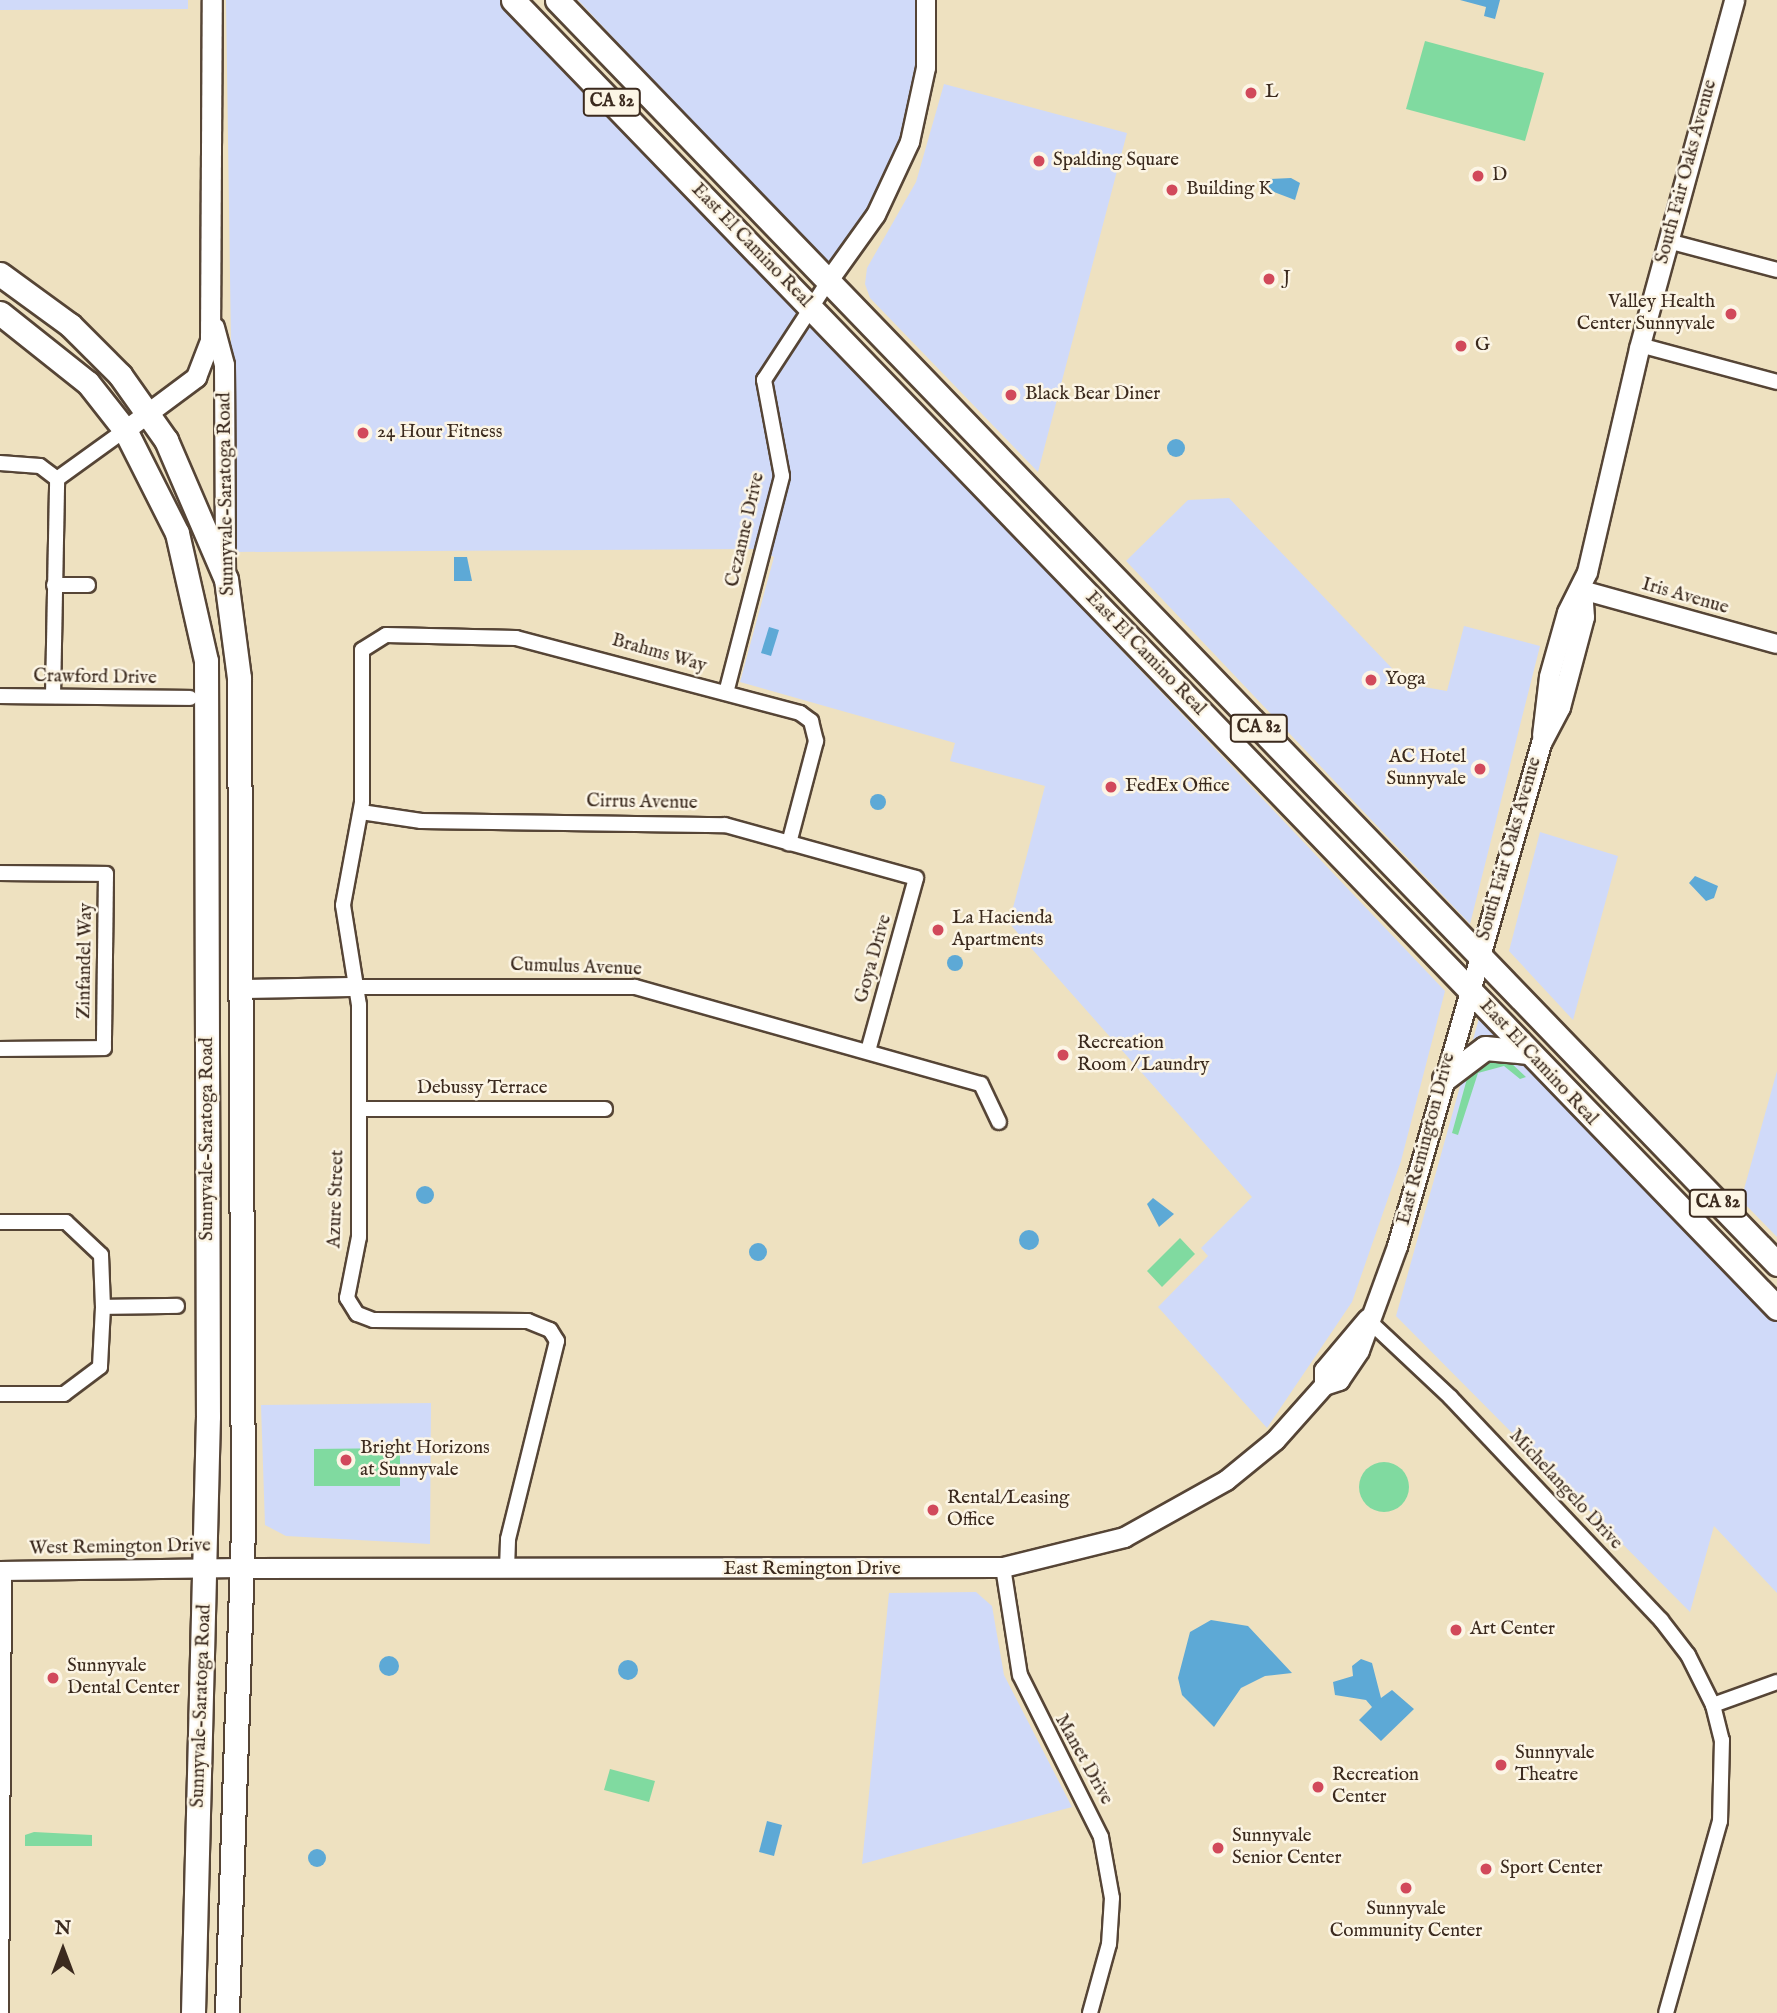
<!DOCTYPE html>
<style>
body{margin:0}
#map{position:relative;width:1777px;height:2013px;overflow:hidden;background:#eee1c0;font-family:"IM FELL English",serif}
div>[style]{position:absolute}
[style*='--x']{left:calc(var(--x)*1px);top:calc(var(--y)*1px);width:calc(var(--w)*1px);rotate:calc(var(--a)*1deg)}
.built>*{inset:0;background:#d0daf9}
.green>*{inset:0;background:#80daa0}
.round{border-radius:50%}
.water>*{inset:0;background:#5da9d6}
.roads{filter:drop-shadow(2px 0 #564536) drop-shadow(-2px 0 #564536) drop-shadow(0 2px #564536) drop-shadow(0 -2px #564536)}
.minor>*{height:14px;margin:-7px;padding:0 7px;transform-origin:7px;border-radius:7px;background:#fff}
.tertiary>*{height:18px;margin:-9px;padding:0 9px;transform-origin:9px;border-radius:9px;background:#fff}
.secondary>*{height:19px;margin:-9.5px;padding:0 9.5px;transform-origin:9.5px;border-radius:9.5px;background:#fff}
.primary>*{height:23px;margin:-11.5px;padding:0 11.5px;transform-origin:11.5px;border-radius:11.5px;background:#fff}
.dots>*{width:19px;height:19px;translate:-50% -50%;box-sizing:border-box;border:4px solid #fcf5e5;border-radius:50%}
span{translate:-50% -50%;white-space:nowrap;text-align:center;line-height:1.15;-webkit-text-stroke:5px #fcf5e5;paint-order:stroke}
.shield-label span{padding:2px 5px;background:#fcf5e5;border:2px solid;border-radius:5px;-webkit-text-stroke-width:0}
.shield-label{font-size:18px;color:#3b2a1e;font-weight:700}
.poi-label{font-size:19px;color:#3b2a1e}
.left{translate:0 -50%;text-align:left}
.right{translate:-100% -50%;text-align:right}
.street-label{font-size:19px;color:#3b2a1e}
.north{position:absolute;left:28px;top:1915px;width:70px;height:70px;-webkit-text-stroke:5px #fcf5e5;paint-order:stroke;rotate:0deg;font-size:19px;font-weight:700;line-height:28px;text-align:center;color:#3b2a1e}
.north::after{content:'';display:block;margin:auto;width:24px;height:32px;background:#3b2a1e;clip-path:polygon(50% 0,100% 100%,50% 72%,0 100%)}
</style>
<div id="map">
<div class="built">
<i style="clip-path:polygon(0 0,188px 0,188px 9px,0 10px)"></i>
<i style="clip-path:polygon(226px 0,504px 0,1445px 991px,1401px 1161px,1352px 1302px,1267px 1428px,1158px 1307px,1208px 1256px,1201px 1248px,1252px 1197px,1009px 923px,1045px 786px,950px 761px,955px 743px,740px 682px,774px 557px,756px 549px,234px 552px)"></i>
<i style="clip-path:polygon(578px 0,916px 0,916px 84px,904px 136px,887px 181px,827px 266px)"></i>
<i style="clip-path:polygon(944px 84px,1127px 133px,1038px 472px,870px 298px,865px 284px,867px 268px,916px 182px)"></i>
<i style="clip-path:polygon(1229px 498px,1407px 684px,1447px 691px,1464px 626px,1540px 646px,1470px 924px,1126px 561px,1188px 500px)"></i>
<i style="clip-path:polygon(1540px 832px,1618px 856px,1573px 1020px,1509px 951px)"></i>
<i style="clip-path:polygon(1481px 1011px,1777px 1322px,1777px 1593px,1714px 1526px,1690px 1612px,1396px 1316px)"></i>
<i style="clip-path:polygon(1777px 1071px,1777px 1237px,1741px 1200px)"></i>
<i style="clip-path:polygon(431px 1403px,430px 1544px,286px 1536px,265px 1525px,261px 1405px)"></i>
<i style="clip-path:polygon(976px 1592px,992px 1606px,1004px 1675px,1072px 1807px,862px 1864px,889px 1593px)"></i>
</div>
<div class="green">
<i style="clip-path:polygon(1425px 41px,1544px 73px,1525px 141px,1406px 109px)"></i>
<i style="clip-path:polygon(1484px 1059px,1510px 1062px,1526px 1077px,1520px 1079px,1504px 1066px,1478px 1073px,1458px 1135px,1452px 1133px,1468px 1075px)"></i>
<i style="clip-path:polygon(1180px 1238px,1195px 1254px,1162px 1287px,1147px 1271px)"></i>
<i style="clip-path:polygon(400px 1448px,400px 1486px,314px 1486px,314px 1449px)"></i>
<i class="round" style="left:1359px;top:1462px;width:50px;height:50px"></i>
<i style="clip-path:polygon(610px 1769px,655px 1781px,649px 1802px,604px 1790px)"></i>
<i style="clip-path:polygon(34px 1832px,92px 1835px,92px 1846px,25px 1846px,25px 1835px)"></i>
</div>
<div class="water">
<i style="clip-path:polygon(1460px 0,1500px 0,1495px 19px,1484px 16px,1486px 7px)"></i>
<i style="clip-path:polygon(1291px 178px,1300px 183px,1295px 200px,1266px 189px,1269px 179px)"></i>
<i class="round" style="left:1167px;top:439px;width:18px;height:18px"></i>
<i style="clip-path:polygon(454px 557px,467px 557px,472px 581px,454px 581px)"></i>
<i style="clip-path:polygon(769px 627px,779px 630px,771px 656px,761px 653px)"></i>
<i class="round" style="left:870px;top:794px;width:16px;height:16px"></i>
<i style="clip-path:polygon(1695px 876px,1718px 886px,1714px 898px,1706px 901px,1689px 883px)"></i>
<i class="round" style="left:947px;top:955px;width:16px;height:16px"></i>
<i class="round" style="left:416px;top:1186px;width:18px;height:18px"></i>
<i style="clip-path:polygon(1153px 1198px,1174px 1214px,1159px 1227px,1147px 1204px)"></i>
<i class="round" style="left:1019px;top:1230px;width:20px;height:20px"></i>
<i class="round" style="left:749px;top:1243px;width:18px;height:18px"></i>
<i style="clip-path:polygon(1211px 1620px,1248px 1626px,1292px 1673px,1265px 1676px,1241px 1688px,1214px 1727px,1182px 1695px,1178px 1678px,1190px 1632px)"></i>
<i class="round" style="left:379px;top:1656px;width:20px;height:20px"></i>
<i style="clip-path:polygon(1361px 1659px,1372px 1663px,1381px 1698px,1392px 1690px,1414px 1709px,1381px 1741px,1359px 1720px,1372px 1707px,1366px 1700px,1335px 1695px,1333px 1682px,1353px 1676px,1352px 1666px)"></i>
<i class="round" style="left:618px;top:1660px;width:20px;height:20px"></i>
<i style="clip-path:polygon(767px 1821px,782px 1825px,774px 1856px,759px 1852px)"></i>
<i class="round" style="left:308px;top:1849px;width:18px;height:18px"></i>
</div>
<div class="roads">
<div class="minor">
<i style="--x:1668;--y:241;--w:113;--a:14.9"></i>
<i style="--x:1640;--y:345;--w:142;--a:15.1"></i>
<i style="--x:0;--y:463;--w:40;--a:4.3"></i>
<i style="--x:40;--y:466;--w:21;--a:37"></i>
<i style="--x:57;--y:479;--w:84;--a:-35.8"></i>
<i style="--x:54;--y:585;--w:34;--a:0"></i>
<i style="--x:726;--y:693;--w:224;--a:-75.5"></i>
<i style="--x:782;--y:476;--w:98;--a:-100.6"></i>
<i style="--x:764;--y:380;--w:117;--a:-56.9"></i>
<i style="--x:0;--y:696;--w:190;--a:0.6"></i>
<i style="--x:53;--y:696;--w:217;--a:-88.9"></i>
<i style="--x:361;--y:812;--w:61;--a:8.5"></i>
<i style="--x:421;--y:821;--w:304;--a:0.8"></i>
<i style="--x:725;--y:825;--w:198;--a:15.5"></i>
<i style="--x:916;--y:878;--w:180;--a:105.5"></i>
<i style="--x:0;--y:873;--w:106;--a:0.5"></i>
<i style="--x:106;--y:874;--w:174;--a:90.7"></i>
<i style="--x:104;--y:1048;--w:104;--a:179.4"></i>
<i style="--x:355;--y:987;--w:280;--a:0"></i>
<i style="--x:635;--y:987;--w:359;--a:15.7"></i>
<i style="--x:981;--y:1084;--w:42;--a:64.7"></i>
<i style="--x:359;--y:1109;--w:246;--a:0"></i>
<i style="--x:0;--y:1222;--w:66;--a:0"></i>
<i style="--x:66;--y:1222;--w:48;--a:43.3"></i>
<i style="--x:101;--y:1255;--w:52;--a:87.8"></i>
<i style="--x:103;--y:1307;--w:60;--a:92.9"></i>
<i style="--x:100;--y:1367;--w:45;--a:143.1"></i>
<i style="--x:64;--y:1394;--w:64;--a:180"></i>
<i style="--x:103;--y:1307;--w:74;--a:-0.8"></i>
<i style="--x:1367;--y:1319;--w:115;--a:43.2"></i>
<i style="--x:1451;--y:1398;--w:306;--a:46.6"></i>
<i style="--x:1661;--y:1620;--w:44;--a:52.4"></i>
<i style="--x:1688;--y:1655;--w:56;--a:63.4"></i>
<i style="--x:1713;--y:1705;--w:36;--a:76"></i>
<i style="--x:1722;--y:1740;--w:81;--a:91.4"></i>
<i style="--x:1720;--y:1821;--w:199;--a:105.7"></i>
<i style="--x:1003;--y:1567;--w:109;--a:81.1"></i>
<i style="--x:1020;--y:1675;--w:181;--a:63.4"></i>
<i style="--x:1101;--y:1837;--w:62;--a:79.8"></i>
<i style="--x:1112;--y:1898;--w:46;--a:93.7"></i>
<i style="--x:1109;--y:1944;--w:72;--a:105.4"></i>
<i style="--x:507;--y:1569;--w:30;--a:-88"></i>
<i style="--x:508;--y:1539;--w:204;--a:-76.1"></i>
<i style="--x:557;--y:1341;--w:13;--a:-122"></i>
<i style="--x:550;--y:1330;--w:24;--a:-158"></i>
<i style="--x:528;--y:1321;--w:155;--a:-179.6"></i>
<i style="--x:373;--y:1320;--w:17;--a:-159"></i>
<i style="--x:357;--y:1314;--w:19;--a:-122"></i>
<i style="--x:347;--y:1298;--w:62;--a:-78.9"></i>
<i style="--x:359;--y:1237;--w:232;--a:-90"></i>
<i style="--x:359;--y:1005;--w:101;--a:-99.1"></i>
<i style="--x:343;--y:905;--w:105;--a:-79.5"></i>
<i style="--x:362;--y:802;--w:152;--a:-90"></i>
<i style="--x:362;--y:650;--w:28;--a:-32"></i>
<i style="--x:386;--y:635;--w:130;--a:1.3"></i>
<i style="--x:516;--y:638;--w:294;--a:14.8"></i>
<i style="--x:800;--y:713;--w:14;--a:36"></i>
<i style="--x:811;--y:721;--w:21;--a:76"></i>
<i style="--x:816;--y:741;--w:106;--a:104.8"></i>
<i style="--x:1713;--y:1705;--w:68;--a:-19.8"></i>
<i style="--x:1;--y:2013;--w:442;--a:-89.6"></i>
</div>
<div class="tertiary">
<i style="--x:828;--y:282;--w:82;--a:-54.4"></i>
<i style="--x:876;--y:215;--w:81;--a:-65"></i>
<i style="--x:910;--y:142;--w:76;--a:-77.8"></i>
<i style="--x:926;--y:68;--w:68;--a:-90"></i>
<i style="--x:1582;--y:590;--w:202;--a:15.5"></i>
<i style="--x:241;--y:989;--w:114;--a:-1"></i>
<i style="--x:0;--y:1571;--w:241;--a:-0.7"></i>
</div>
<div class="secondary">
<i style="--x:214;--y:327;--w:39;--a:75"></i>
<i style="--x:224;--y:365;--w:207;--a:89.7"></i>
<i style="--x:125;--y:430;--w:89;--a:-36.7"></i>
<i style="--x:196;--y:377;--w:39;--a:-69"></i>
<i style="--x:210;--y:341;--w:341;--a:-89.7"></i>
<i style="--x:1542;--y:735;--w:59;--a:-83.2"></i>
<i style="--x:1549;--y:676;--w:66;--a:-74.3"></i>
<i style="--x:1567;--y:612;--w:45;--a:-63.4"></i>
<i style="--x:1587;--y:572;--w:230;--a:-76.9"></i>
<i style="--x:1639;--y:348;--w:361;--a:-74.7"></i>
<i style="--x:1324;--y:1385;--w:15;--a:-90"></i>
<i style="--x:1324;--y:1370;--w:67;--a:-49.9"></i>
<i style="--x:241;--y:1568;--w:762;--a:-0.08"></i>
<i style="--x:1003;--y:1567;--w:125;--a:-13.9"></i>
<i style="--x:1124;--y:1537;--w:117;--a:-29.2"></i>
<i style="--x:1226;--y:1480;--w:63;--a:-39.2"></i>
<i style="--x:1275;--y:1440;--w:74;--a:-48.3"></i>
<i style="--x:1324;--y:1385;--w:16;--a:-18"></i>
<i style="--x:1339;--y:1380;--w:36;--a:-56"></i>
<i style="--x:1359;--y:1350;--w:111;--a:-69.9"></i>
<i style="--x:1397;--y:1246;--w:523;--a:-74.02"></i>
<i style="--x:1541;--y:743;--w:41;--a:-62.2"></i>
<i style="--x:1560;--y:707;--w:93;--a:-75.1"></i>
<i style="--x:1584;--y:617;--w:27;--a:-94"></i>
</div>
<div class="primary">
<i style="--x:513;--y:0;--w:1819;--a:45.98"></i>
<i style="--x:557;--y:0;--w:1757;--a:46.01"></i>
<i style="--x:0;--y:274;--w:87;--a:36.1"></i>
<i style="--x:70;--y:325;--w:71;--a:45"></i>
<i style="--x:120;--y:375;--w:80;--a:54.7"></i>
<i style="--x:166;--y:440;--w:151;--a:66.7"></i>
<i style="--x:226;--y:579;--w:100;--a:82.5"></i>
<i style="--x:239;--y:678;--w:850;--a:89.73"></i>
<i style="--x:243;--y:1528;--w:485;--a:91.9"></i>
<i style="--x:0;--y:313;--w:112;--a:38.5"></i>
<i style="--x:88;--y:383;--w:60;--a:51.8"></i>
<i style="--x:125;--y:430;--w:115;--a:63.2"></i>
<i style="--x:177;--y:533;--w:131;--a:77.2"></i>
<i style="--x:206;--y:661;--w:755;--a:89.85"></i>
<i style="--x:208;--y:1416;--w:597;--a:91.44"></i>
<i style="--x:1444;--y:1079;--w:51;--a:-37.1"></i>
<i style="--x:1485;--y:1048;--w:43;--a:5.3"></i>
</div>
</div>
<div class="dots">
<i style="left:1251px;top:93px;background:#d1495b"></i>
<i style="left:1039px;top:161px;background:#d1495b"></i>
<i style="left:1478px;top:176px;background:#d1495b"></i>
<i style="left:1172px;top:190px;background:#d1495b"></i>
<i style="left:1269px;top:279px;background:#d1495b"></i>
<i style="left:1731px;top:314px;background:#d1495b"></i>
<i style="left:1461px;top:346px;background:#d1495b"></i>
<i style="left:1011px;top:395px;background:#d1495b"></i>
<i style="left:363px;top:433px;background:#d1495b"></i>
<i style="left:1371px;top:680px;background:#d1495b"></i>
<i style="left:1480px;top:769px;background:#d1495b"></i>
<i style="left:1111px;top:787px;background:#d1495b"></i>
<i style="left:938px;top:930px;background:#d1495b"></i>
<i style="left:1063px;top:1055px;background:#d1495b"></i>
<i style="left:346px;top:1460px;background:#d1495b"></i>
<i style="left:933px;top:1510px;background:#d1495b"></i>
<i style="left:1456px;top:1630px;background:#d1495b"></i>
<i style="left:53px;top:1678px;background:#d1495b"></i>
<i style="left:1501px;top:1765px;background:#d1495b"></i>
<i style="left:1318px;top:1787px;background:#d1495b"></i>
<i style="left:1218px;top:1848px;background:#d1495b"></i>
<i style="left:1486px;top:1869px;background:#d1495b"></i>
<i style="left:1406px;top:1888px;background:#d1495b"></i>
</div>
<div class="shield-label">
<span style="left:612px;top:102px">CA 82</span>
<span style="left:1259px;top:728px">CA 82</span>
<span style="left:1718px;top:1203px">CA 82</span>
</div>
<div class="poi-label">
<span class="left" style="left:1265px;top:93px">L</span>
<span class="left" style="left:1053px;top:161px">Spalding Square</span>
<span class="left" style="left:1492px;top:176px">D</span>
<span class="left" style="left:1186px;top:190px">Building K</span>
<span class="left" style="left:1283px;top:279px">J</span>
<span class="right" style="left:1715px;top:314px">Valley Health<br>Center Sunnyvale</span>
<span class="left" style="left:1475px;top:346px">G</span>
<span class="left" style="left:1025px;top:395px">Black Bear Diner</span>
<span class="left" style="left:377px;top:433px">24 Hour Fitness</span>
<span class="left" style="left:1385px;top:680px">Yoga</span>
<span class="right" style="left:1466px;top:769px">AC Hotel<br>Sunnyvale</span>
<span class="left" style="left:1125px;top:787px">FedEx Office</span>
<span class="left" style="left:952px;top:930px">La Hacienda<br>Apartments</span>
<span class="left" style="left:1077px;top:1055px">Recreation<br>Room / Laundry</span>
<span class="left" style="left:360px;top:1460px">Bright Horizons<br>at Sunnyvale</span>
<span class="left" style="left:947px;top:1510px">Rental/Leasing<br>Office</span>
<span class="left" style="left:1470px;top:1630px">Art Center</span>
<span class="left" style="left:67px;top:1678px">Sunnyvale<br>Dental Center</span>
<span class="left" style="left:1515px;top:1765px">Sunnyvale<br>Theatre</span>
<span class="left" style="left:1332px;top:1787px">Recreation<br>Center</span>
<span class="left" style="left:1232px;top:1848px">Sunnyvale<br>Senior Center</span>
<span class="left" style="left:1500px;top:1869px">Sport Center</span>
<span style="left:1406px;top:1921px">Sunnyvale<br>Community Center</span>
</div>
<div class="street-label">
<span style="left:1687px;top:172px;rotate:-75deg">South Fair Oaks Avenue</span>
<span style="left:751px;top:246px;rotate:46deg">East El Camino Real</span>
<span style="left:227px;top:494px;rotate:-91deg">Sunnyvale-Saratoga Road</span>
<span style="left:746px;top:530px;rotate:-77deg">Cezanne Drive</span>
<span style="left:1685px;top:597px;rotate:16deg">Iris Avenue</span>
<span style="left:659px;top:654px;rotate:16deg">Brahms Way</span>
<span style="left:1145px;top:654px;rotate:46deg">East El Camino Real</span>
<span style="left:95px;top:678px;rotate:1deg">Crawford Drive</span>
<span style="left:642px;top:803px;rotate:1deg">Cirrus Avenue</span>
<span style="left:1510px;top:849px;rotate:-74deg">South Fair Oaks Avenue</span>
<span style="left:874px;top:959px;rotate:-74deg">Goya Drive</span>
<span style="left:86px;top:961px;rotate:-89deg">Zinfandel Way</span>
<span style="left:576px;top:968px;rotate:2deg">Cumulus Avenue</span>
<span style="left:1538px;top:1063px;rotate:47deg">East El Camino Real</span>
<span style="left:482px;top:1089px">Debussy Terrace</span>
<span style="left:208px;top:1139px;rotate:-90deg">Sunnyvale-Saratoga Road</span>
<span style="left:1427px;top:1139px;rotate:-75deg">East Remington Drive</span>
<span style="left:337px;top:1199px;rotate:-88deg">Azure Street</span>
<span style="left:1565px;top:1490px;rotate:47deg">Michelangelo Drive</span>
<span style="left:120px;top:1548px;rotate:-1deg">West Remington Drive</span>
<span style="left:812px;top:1570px">East Remington Drive</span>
<span style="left:202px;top:1706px;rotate:-88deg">Sunnyvale-Saratoga Road</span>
<span style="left:1083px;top:1760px;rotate:61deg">Manet Drive</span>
</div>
<div class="north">N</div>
</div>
